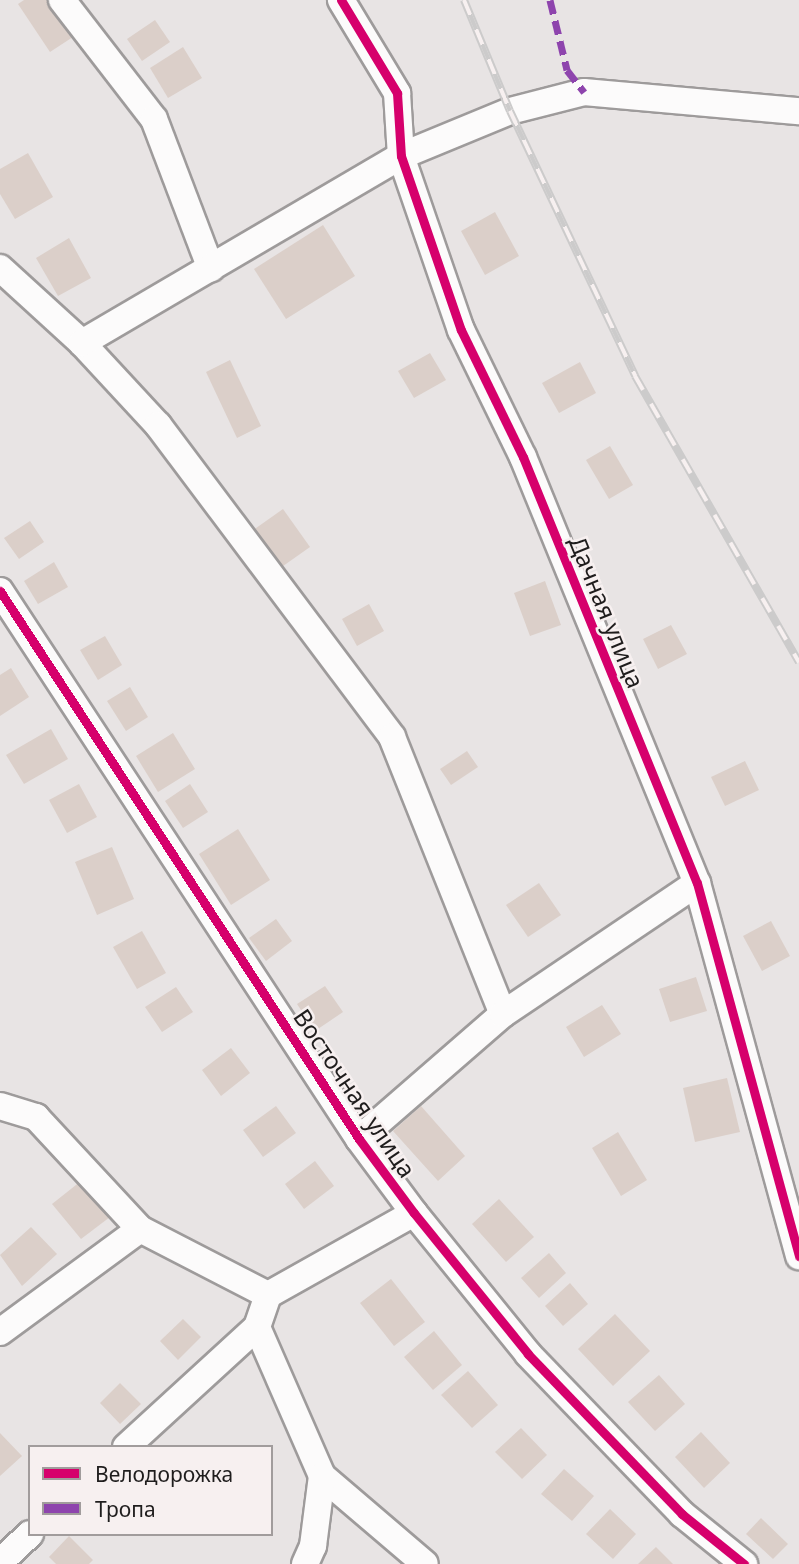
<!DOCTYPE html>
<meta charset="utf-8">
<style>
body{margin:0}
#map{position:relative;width:799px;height:1564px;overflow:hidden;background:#e8e4e4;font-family:"Noto Sans",sans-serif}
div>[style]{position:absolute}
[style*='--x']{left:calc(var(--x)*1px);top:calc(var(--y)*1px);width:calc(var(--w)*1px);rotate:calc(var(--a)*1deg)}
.building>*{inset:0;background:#dbcfc9}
.roads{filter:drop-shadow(2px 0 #9e9b9b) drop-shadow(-2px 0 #9e9b9b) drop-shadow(0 2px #9e9b9b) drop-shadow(0 -2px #9e9b9b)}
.street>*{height:26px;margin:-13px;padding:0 13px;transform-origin:13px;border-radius:13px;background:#fcfbfb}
.rail>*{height:8px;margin-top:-4px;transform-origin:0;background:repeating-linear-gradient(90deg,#f7f0f0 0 16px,#cccbcb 0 32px);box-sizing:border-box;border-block:2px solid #cccbcb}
.quiet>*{height:7px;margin-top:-3.5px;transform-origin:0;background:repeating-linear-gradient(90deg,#8e44ad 0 14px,transparent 0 21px)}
.cycleway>*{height:9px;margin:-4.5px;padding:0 4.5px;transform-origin:4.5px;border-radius:4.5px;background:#d6006c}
span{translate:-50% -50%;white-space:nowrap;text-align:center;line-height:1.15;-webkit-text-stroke:5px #f7f0f0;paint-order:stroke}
.street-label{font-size:24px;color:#1f1d1d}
.legend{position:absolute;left:28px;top:1445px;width:245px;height:91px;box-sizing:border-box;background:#f7f0f0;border:2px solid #a19c9c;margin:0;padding:9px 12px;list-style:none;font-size:21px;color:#1f1d1d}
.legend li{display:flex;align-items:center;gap:14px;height:35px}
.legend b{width:35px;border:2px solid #a19c9c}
</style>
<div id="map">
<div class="building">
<i style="clip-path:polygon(24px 0,53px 0,76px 35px,50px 52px,18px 4px)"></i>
<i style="clip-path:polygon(155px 20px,170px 42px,142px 61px,127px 39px)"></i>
<i style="clip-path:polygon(183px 47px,202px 78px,168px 98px,150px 68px)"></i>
<i style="clip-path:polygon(28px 153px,53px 197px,15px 219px,0 194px,0 169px)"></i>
<i style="clip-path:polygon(495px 212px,519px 256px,485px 275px,461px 231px)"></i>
<i style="clip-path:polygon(323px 225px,355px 276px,286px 319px,254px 269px)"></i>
<i style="clip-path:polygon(69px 238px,91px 278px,58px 296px,36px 258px)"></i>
<i style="clip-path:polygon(430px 353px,446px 380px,414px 398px,398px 371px)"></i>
<i style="clip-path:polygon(230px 360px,261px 426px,237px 438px,206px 372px)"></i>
<i style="clip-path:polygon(580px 362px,596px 393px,559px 413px,542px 383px)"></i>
<i style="clip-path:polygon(610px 446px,633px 485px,609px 499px,586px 460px)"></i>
<i style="clip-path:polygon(283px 509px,310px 547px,276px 571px,249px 533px)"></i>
<i style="clip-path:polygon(30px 521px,44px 542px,19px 559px,4px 538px)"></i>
<i style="clip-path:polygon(54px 562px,68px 587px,38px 604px,24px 581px)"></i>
<i style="clip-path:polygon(545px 581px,561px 625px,530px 636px,514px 593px)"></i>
<i style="clip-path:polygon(369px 604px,384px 631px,357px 646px,342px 619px)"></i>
<i style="clip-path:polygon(671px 625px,687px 654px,658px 669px,643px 639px)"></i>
<i style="clip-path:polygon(105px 636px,122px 665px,98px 680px,80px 650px)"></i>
<i style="clip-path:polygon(11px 668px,29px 697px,0 716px,0 675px)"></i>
<i style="clip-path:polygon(130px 687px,148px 717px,126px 731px,107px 701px)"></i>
<i style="clip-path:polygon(51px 729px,68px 759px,24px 784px,6px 755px)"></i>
<i style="clip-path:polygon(173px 733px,195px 769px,158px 792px,136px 756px)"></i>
<i style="clip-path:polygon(467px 751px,478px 767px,451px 785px,440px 769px)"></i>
<i style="clip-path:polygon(745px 761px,759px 790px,725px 806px,711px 777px)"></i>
<i style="clip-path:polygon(79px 784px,97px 817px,67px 833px,49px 800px)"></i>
<i style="clip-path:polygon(190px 784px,208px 812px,183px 828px,165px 801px)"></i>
<i style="clip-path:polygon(238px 829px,270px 880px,231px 905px,199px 854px)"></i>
<i style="clip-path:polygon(112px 847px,134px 899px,97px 915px,75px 862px)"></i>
<i style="clip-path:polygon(539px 883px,561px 915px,528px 937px,506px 905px)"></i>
<i style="clip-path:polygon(276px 919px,292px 941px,266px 961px,249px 938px)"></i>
<i style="clip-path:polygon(771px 921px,790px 956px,762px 971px,743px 936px)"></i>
<i style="clip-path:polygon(142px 931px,166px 973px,137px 989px,113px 947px)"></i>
<i style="clip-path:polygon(696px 977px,707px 1011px,670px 1022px,659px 989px)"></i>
<i style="clip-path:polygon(325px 986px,343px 1012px,315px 1031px,297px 1004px)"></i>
<i style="clip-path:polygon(176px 987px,193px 1012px,162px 1032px,145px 1007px)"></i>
<i style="clip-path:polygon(602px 1005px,621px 1034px,584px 1057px,566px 1027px)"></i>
<i style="clip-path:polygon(231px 1048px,250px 1073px,221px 1096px,202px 1070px)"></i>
<i style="clip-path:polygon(727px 1078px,740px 1132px,695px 1142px,683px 1088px)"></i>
<i style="clip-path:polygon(276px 1106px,296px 1133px,263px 1157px,243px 1130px)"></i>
<i style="clip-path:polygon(421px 1106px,465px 1156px,438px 1181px,393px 1131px)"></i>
<i style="clip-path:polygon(618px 1132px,647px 1180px,621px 1196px,592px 1148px)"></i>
<i style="clip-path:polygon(315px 1161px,334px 1186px,304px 1209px,285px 1184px)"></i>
<i style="clip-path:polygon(81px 1181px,110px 1217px,81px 1239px,52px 1204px)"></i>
<i style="clip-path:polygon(499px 1199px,534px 1237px,506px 1262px,472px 1224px)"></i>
<i style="clip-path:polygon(31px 1227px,57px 1254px,22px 1286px,0 1255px)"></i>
<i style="clip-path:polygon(549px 1253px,566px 1273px,539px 1298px,521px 1278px)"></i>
<i style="clip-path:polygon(391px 1279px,425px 1322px,394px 1346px,360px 1303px)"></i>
<i style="clip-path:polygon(570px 1283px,588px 1304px,563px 1326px,545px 1306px)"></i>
<i style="clip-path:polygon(615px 1314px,650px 1351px,613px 1386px,578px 1349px)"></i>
<i style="clip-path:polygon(183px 1319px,201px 1337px,178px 1360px,160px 1341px)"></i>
<i style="clip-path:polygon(434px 1331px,462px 1365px,433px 1390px,404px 1357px)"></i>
<i style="clip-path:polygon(468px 1371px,498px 1405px,472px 1428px,441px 1395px)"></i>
<i style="clip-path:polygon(659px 1375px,685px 1404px,655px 1431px,628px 1402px)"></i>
<i style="clip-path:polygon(120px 1383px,141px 1404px,120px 1424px,100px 1403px)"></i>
<i style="clip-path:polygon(521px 1428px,547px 1455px,522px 1479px,495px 1452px)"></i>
<i style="clip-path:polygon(701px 1432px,730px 1463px,704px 1488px,675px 1457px)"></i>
<i style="clip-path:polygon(0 1433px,22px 1456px,0 1476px)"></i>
<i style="clip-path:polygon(564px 1469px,594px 1496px,572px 1521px,541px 1494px)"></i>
<i style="clip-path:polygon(610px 1509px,636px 1534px,613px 1559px,586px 1534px)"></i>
<i style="clip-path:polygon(761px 1518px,788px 1544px,773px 1559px,746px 1534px)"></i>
<i style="clip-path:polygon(69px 1536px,93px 1560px,89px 1564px,56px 1564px,49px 1557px)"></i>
<i style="clip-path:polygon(656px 1547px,673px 1564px,638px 1564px)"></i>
</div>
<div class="roads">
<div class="street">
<i style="--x:62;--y:0;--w:150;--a:52.3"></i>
<i style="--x:154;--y:119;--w:160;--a:69.2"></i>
<i style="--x:341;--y:0;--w:109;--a:58.9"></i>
<i style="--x:397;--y:93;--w:63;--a:86.4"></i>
<i style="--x:401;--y:156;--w:184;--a:71"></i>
<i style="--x:461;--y:330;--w:141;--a:64"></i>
<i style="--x:523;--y:457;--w:460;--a:67.8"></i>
<i style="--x:697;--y:883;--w:387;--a:74.7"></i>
<i style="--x:0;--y:268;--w:111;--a:42.4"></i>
<i style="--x:82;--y:343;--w:112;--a:47.2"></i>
<i style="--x:158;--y:425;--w:390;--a:53.1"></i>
<i style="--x:392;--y:737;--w:298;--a:68.2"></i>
<i style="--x:82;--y:343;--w:370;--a:-30.4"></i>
<i style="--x:401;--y:156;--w:118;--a:-22.4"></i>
<i style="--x:510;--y:111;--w:76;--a:-14.4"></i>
<i style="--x:584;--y:92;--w:216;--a:5.1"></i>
<i style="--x:0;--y:591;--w:655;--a:56.77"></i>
<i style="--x:359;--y:1139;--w:92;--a:53.4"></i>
<i style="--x:414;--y:1213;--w:181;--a:51"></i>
<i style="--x:528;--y:1354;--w:222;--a:46.1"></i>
<i style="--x:682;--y:1514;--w:80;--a:38.9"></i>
<i style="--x:0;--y:1106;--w:38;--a:17"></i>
<i style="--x:36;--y:1117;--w:153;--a:47.1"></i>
<i style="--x:359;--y:1139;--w:191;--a:-41"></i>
<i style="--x:503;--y:1014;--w:234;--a:-34"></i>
<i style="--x:414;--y:1213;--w:167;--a:150.7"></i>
<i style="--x:268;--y:1295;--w:34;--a:109"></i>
<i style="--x:257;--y:1327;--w:163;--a:66.4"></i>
<i style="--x:322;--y:1476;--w:135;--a:40.5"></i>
<i style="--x:0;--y:1332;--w:174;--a:-36.3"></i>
<i style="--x:140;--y:1229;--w:144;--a:27.3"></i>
<i style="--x:126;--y:1447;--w:178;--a:-42.5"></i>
<i style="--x:0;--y:1562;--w:41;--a:-43"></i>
<i style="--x:305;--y:1564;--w:20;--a:-66"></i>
<i style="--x:313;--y:1546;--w:71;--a:-82.7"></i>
</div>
</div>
<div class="rail">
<i style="--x:464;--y:0;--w:120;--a:67.5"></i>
<i style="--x:510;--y:111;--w:293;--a:64.7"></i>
<i style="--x:635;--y:376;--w:330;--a:60.2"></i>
</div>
<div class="quiet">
<i style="--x:550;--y:0;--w:72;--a:76.3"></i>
<i style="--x:567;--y:70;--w:28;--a:52"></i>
</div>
<div class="cycleway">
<i style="--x:341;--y:0;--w:109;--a:58.9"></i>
<i style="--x:397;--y:93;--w:63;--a:86.4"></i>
<i style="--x:401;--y:156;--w:184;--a:71"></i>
<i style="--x:461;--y:330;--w:141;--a:64"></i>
<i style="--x:523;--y:457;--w:460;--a:67.8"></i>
<i style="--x:697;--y:883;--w:387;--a:74.7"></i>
<i style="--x:0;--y:591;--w:655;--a:56.77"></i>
<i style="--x:359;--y:1139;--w:92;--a:53.4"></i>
<i style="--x:414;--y:1213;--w:181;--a:51"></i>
<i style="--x:528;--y:1354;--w:222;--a:46.1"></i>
<i style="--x:682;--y:1514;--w:80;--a:38.9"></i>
</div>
<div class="street-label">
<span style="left:607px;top:612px;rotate:68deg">Дачная улица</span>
<span style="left:355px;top:1093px;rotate:56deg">Восточная улица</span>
</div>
<ul class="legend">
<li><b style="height:9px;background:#d6006c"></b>Велодорожка</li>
<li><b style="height:9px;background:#8e44ad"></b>Тропа</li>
</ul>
</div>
